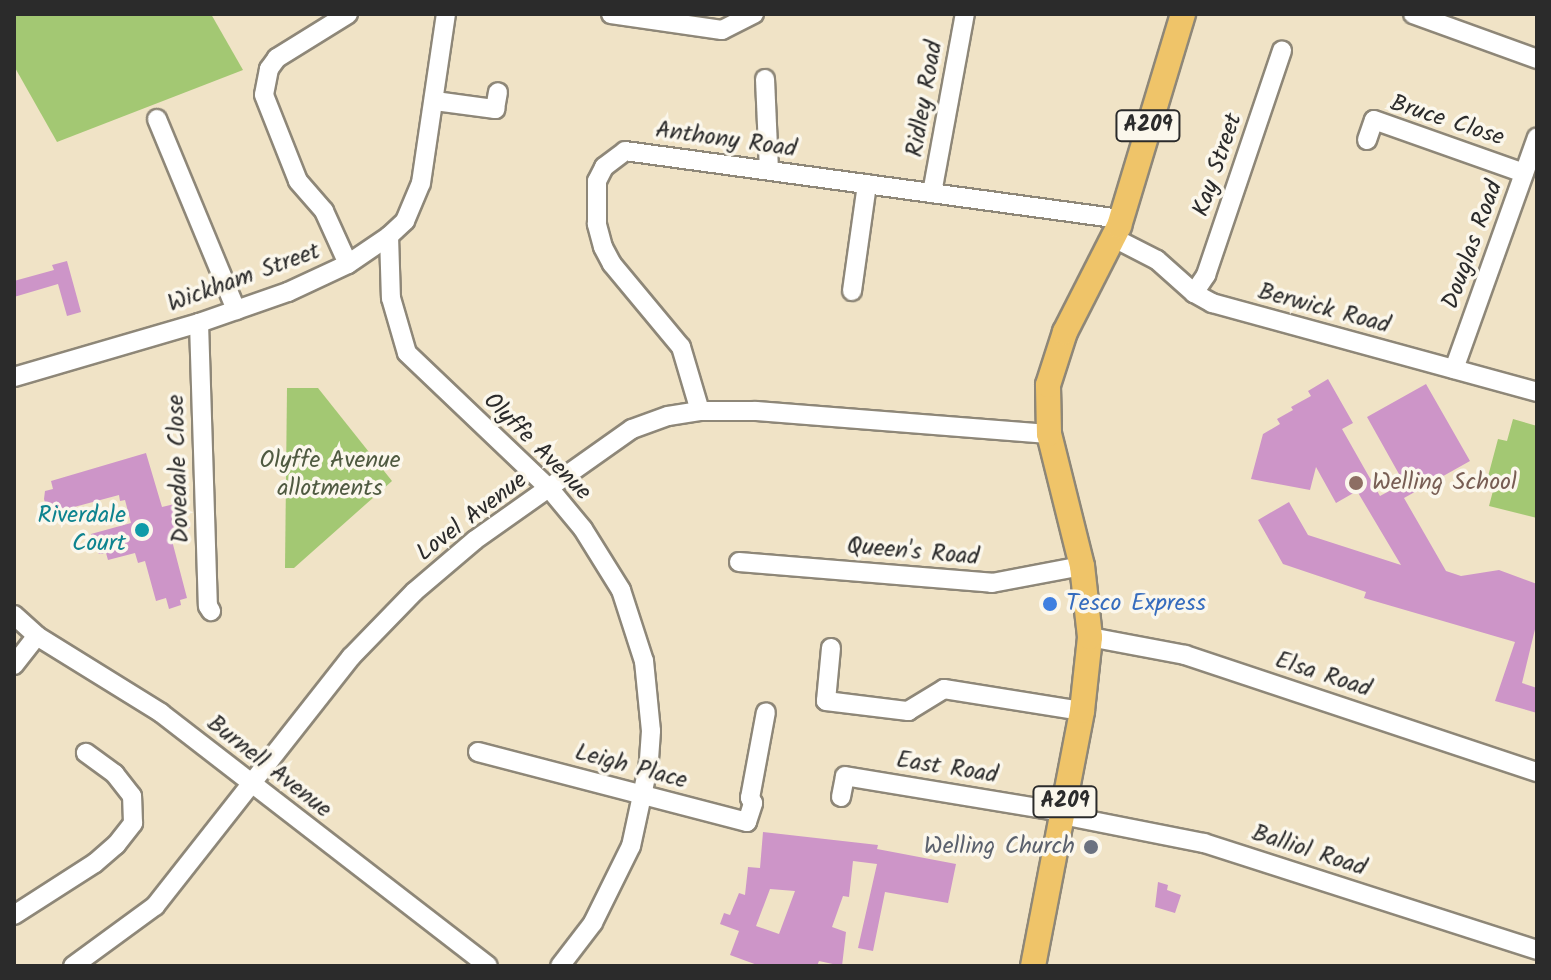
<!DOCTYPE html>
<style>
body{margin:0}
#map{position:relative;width:1551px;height:980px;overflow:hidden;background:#f0e3c6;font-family:Kalam,sans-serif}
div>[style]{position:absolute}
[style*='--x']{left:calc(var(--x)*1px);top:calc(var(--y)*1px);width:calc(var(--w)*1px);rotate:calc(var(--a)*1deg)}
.green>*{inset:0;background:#a3c873}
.building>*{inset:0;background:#cd95c8}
.roads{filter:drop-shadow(2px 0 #8e8778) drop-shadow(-2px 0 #8e8778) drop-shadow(0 2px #8e8778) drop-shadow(0 -2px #8e8778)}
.minor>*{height:18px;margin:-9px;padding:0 9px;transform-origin:9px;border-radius:9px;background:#fff}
.major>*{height:24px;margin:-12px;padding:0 12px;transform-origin:12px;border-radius:12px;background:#efc469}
.dots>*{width:22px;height:22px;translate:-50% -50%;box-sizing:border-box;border:4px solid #fbf7ec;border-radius:50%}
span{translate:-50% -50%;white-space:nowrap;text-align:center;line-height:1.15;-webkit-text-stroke:7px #fbf7ec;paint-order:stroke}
.shield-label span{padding:2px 6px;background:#fbf7ec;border:2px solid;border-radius:6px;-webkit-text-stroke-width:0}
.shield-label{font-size:22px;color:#2b2b2b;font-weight:700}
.street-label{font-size:24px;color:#2b2b2b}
.park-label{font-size:24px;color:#4f5a41}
.education-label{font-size:24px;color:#785e54}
.left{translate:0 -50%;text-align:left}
.culture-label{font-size:24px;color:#0d838f}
.right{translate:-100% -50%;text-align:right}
.shop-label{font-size:24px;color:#366cbe}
.worship-label{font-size:24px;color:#5b616d}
.frame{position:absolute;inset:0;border:16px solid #2b2b2b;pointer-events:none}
</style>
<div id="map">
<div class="green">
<i style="clip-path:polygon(14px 14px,211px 14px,243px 70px,57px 142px,14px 66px)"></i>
<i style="clip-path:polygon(287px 388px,318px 388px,392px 481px,294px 568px,285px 568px)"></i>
<i style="clip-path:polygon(1513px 419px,1537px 426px,1537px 518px,1489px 506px,1494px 487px,1486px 484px,1498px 439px,1507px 441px)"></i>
</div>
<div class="building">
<i style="clip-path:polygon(67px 261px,81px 312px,67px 316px,58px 284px,14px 297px,14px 281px,54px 270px,52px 265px)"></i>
<i style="clip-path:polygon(1328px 379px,1353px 423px,1342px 429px,1380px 496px,1404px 483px,1367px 417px,1426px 384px,1470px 461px,1404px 498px,1446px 571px,1461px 576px,1499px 570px,1537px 584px,1537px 621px,1522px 683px,1537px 688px,1537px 713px,1495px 701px,1515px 642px,1364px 598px,1366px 592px,1283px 564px,1258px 520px,1289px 502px,1308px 535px,1401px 565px,1357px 491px,1336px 503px,1316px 467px,1310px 490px,1251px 479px,1263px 434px,1280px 424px,1277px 419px,1293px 410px,1291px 407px,1311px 396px,1308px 391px)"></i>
<i style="clip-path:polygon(146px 453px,162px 507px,183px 502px,190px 528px,170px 533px,187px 598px,180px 600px,181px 605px,169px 609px,166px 598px,156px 601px,145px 561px,138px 563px,135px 553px,108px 560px,106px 553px,99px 554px,95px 548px,91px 534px,131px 523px,125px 500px,120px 501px,119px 495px,48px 514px,44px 499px,45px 491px,53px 489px,51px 481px)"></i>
<i style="clip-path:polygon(evenodd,763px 832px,878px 845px,877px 849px,956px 864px,948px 903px,885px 892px,873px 951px,858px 948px,877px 864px,853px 861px,849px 897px,843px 896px,832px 927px,846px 932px,842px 966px,819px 961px,817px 966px,760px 966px,730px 955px,739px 931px,720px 924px,724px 913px,730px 915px,739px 893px,745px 895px,748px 867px,760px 868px,763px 832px,770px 889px,795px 891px,779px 934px,756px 926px,770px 889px)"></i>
<i style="clip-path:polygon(1158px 882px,1168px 885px,1167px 890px,1181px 895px,1175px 913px,1155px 907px)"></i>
</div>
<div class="roads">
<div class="minor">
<i style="--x:348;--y:14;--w:84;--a:148.2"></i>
<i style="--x:277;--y:58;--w:14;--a:126"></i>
<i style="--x:269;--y:69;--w:26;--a:101"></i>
<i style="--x:264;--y:95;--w:92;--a:68.4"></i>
<i style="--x:298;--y:181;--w:40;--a:49"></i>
<i style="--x:324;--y:211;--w:58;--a:65.6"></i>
<i style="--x:611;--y:14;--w:112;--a:8.2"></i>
<i style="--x:722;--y:30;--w:36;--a:-27"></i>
<i style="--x:1413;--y:14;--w:132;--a:19.9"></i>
<i style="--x:765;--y:79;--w:91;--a:87.5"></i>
<i style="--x:435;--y:101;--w:61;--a:7.6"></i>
<i style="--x:495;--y:109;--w:17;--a:-80"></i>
<i style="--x:157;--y:119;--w:207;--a:67.5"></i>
<i style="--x:1367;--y:140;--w:21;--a:-71"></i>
<i style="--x:1374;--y:120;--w:159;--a:19.5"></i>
<i style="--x:932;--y:193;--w:182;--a:-79.6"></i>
<i style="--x:389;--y:236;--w:62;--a:88.2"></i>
<i style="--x:391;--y:298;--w:57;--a:73.8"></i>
<i style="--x:407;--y:353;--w:196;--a:43.6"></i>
<i style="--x:549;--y:488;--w:53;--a:50.3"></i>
<i style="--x:583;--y:529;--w:72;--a:58.1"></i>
<i style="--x:621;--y:590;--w:75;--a:72.1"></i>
<i style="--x:644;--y:661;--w:70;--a:84.3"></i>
<i style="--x:651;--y:731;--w:32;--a:94"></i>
<i style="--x:649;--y:763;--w:85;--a:102.2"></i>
<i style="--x:631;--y:846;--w:86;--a:116.3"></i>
<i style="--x:593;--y:923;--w:54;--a:127.5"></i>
<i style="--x:1114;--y:238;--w:48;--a:27.1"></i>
<i style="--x:1157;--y:260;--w:50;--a:41.7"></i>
<i style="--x:1194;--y:293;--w:21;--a:29"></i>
<i style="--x:1212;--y:303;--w:337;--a:15.3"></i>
<i style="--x:852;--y:291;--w:108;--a:-82"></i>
<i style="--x:1194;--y:293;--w:22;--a:-56"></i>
<i style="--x:1206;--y:275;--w:237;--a:-71.3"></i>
<i style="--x:199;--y:323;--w:283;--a:88.2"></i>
<i style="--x:208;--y:606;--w:6;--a:59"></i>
<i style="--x:1454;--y:369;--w:246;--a:-70.3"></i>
<i style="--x:14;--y:377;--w:193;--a:-16.3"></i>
<i style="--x:199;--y:323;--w:94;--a:-19.2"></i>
<i style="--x:288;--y:292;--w:66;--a:-25"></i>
<i style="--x:348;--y:264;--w:50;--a:-34.3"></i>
<i style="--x:389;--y:236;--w:22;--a:-43"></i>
<i style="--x:405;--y:221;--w:41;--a:-67.2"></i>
<i style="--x:421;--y:183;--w:171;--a:-81.6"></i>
<i style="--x:700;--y:411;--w:67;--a:-106.5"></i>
<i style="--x:681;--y:347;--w:108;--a:-129.7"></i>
<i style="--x:612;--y:264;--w:19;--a:-118"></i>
<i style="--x:603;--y:247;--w:24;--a:-105"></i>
<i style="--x:597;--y:224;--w:43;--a:-90"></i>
<i style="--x:597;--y:181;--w:16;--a:-63"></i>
<i style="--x:604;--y:167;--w:26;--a:-37"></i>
<i style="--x:625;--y:151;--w:501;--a:7.81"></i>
<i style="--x:739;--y:562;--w:254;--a:4.7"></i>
<i style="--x:992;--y:583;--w:92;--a:-10.7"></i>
<i style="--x:14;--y:615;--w:31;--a:42"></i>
<i style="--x:37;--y:636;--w:146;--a:31.8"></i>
<i style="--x:161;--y:713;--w:413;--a:37.7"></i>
<i style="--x:1090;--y:637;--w:97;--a:10.7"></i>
<i style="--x:1185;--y:655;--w:371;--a:18.4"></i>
<i style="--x:831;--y:648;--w:53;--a:95.4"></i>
<i style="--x:826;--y:701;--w:83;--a:7"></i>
<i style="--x:908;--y:711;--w:42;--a:-31.4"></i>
<i style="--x:944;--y:689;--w:140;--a:9.1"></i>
<i style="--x:14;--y:665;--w:37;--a:-52"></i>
<i style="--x:478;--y:752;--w:278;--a:14.6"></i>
<i style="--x:747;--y:822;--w:20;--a:-72"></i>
<i style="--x:753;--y:803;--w:6;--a:-121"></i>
<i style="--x:750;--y:798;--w:87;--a:-79.5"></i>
<i style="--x:841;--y:797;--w:21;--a:-79"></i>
<i style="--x:845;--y:776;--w:221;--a:9.4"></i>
<i style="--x:1062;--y:815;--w:145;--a:11.2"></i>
<i style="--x:1204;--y:843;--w:350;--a:17.8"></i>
<i style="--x:14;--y:915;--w:96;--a:-32.7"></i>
<i style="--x:95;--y:863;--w:28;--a:-41"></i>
<i style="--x:116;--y:845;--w:28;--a:-52"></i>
<i style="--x:133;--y:823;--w:27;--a:-92"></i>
<i style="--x:132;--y:796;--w:28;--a:-128"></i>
<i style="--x:115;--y:774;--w:36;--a:-144"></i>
<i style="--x:73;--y:966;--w:102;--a:-36.2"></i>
<i style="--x:155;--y:906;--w:317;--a:-51.8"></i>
<i style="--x:351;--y:657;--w:91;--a:-45.9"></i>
<i style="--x:414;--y:592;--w:80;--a:-40.4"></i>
<i style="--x:475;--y:540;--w:192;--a:-35.3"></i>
<i style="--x:632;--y:429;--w:38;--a:-20"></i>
<i style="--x:668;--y:416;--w:32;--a:-9"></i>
<i style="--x:700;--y:411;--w:56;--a:0"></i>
<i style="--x:756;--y:411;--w:294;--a:4.5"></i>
</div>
<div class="major">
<i style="--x:1033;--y:966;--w:260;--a:-79.1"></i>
<i style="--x:1082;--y:711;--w:74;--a:-83.8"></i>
<i style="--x:1090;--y:637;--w:71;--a:-96.4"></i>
<i style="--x:1082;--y:566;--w:136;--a:-104"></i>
<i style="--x:1049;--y:434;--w:49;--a:-91.2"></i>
<i style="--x:1048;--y:385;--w:56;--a:-72.2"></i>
<i style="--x:1065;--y:332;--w:119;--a:-63"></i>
<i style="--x:1119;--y:226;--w:221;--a:-73.2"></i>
</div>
</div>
<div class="dots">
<i style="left:1356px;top:483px;background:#8d6e63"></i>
<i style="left:142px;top:530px;background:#0f9aa8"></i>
<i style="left:1050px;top:604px;background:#3f7fe0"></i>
<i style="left:1091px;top:847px;background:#6b7280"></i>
</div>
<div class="shield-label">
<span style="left:1148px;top:126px">A209</span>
<span style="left:1065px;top:802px">A209</span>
</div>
<div class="street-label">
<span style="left:925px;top:99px;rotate:-80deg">Ridley Road</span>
<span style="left:1447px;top:121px;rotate:18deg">Bruce Close</span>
<span style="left:726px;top:140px;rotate:8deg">Anthony Road</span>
<span style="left:1218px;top:165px;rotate:-71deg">Kay Street</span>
<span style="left:1473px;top:245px;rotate:-70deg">Douglas Road</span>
<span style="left:244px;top:278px;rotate:-20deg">Wickham Street</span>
<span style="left:1324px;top:309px;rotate:15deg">Berwick Road</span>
<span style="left:537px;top:447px;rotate:45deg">Olyffe Avenue</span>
<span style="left:179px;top:469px;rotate:-92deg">Dovedale Close</span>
<span style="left:472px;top:517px;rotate:-37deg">Lovel Avenue</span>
<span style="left:913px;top:552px;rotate:5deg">Queen's Road</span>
<span style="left:1323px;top:675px;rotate:18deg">Elsa Road</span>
<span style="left:269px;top:767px;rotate:38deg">Burnell Avenue</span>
<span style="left:631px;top:767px;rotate:15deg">Leigh Place</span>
<span style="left:947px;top:768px;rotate:9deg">East Road</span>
<span style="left:1309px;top:851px;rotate:18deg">Balliol Road</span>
</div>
<div class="park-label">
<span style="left:330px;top:475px">Olyffe Avenue<br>allotments</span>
</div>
<div class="education-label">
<span class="left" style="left:1372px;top:483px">Welling School</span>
</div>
<div class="culture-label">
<span class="right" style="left:126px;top:530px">Riverdale<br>Court</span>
</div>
<div class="shop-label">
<span class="left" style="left:1066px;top:604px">Tesco Express</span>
</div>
<div class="worship-label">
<span class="right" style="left:1075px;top:847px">Welling Church</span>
</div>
<div class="frame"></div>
</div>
